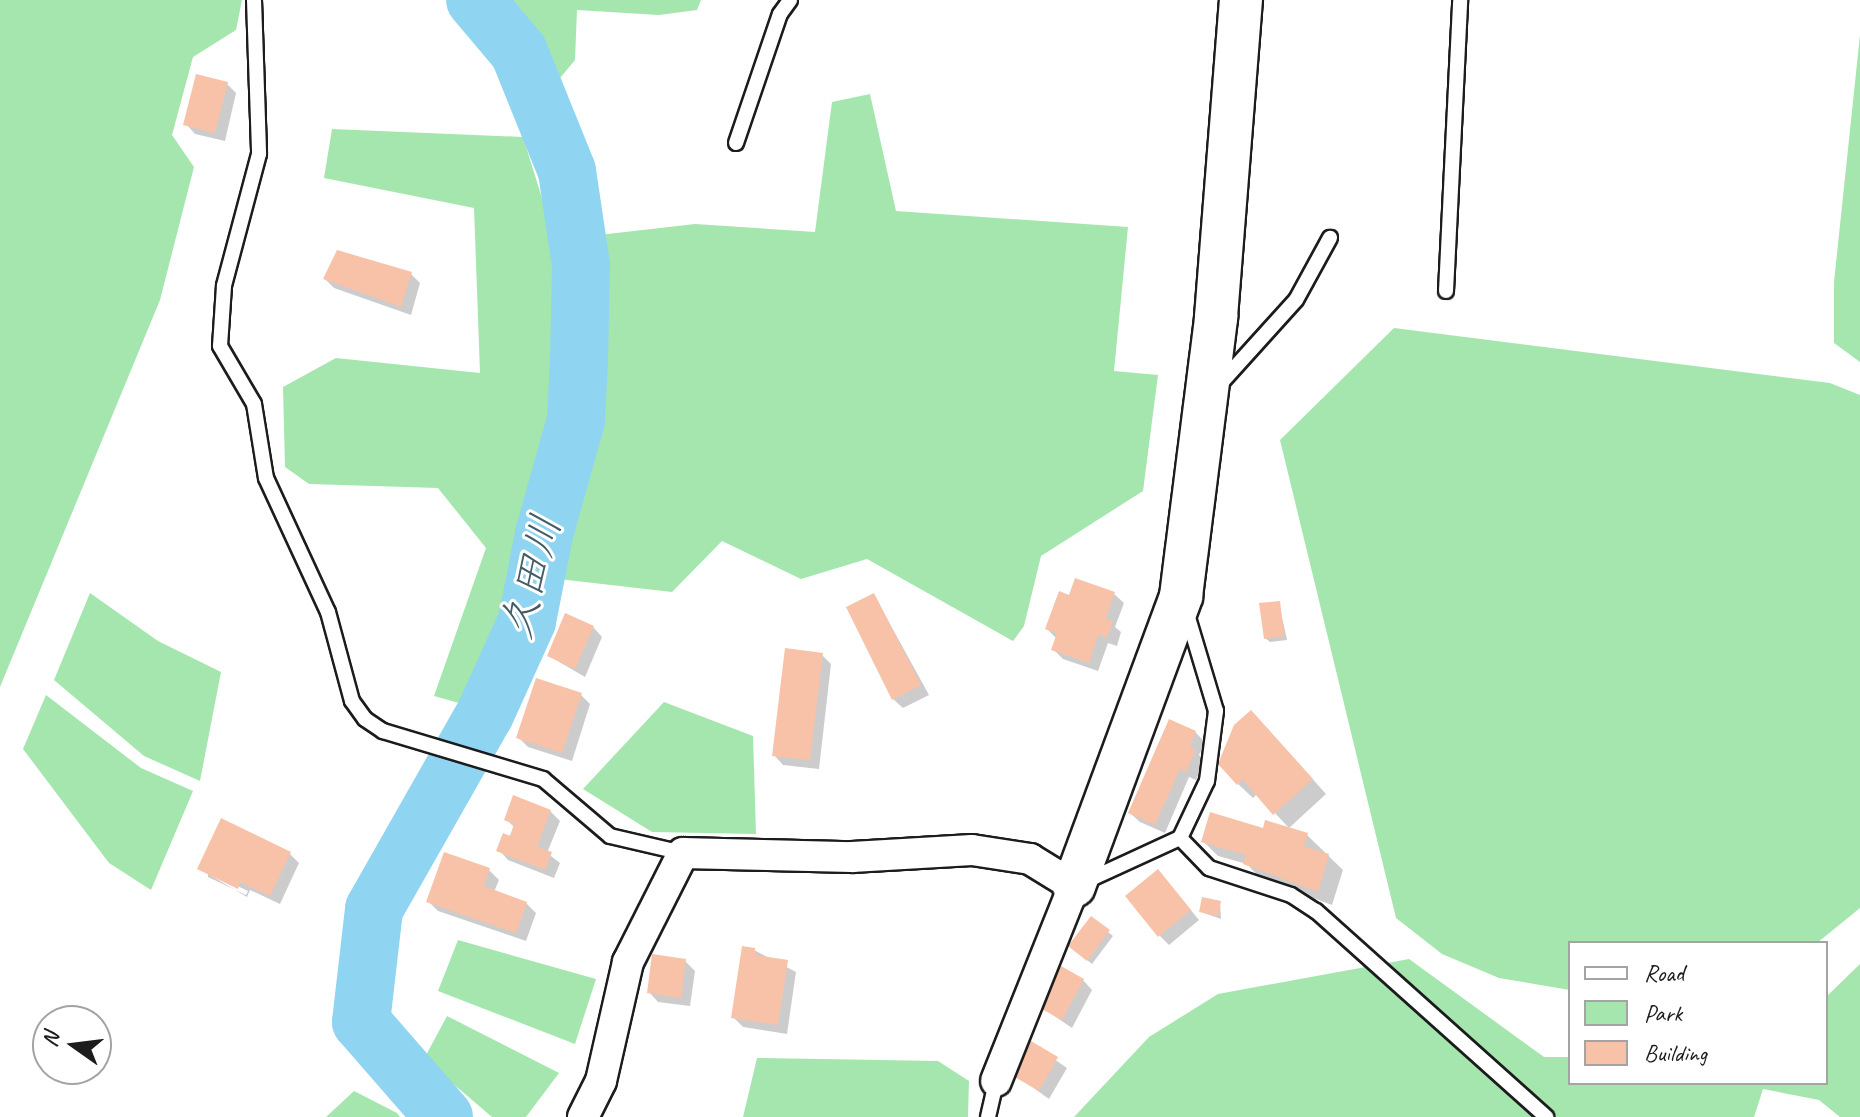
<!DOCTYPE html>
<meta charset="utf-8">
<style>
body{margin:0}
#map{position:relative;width:1860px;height:1117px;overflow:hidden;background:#fff;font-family:Caveat,"Klee One",sans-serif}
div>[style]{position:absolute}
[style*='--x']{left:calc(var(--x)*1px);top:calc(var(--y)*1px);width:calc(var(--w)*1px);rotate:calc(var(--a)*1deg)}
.green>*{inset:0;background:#a5e6af}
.shadow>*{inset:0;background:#0003}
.river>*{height:58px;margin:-29px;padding:0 29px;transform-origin:29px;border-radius:29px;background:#8fd4f1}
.building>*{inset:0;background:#f7c2a8}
.roads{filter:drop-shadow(2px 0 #1c1c1c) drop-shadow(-2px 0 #1c1c1c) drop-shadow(0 2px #1c1c1c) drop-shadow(0 -2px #1c1c1c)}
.lane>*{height:14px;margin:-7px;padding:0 7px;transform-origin:7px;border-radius:7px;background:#fff}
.street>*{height:30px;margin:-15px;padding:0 15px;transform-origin:15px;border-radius:15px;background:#fff}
.secondary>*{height:42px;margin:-21px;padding:0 21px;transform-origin:21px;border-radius:21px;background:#fff}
span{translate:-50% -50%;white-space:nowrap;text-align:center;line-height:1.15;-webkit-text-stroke:6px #fff;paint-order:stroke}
.water-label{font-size:42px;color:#445c67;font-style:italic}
.legend{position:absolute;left:1568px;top:941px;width:260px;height:144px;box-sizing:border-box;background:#fff;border:2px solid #a4a4a4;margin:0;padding:10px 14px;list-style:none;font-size:24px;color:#1c1c1c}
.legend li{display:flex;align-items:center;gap:16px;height:40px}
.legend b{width:40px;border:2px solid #a4a4a4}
.north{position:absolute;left:32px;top:1005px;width:80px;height:80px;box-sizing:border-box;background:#fff;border:2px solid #a4a4a4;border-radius:50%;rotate:284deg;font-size:22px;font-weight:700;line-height:32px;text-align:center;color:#1c1c1c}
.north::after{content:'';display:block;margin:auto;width:28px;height:36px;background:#1c1c1c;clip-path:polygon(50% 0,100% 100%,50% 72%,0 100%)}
</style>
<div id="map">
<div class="green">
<i style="clip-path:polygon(0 0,242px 0,236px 30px,193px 57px,172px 135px,194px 167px,160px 300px,0 687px)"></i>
<i style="clip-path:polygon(499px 0,701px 0,697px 10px,659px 15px,577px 10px,575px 60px,560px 78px)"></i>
<i style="clip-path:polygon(1860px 35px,1860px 362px,1834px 343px,1834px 282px)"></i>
<i style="clip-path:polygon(870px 94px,896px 211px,1128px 227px,1114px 371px,1158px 375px,1143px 491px,1041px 556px,1024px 626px,1013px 641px,867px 559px,801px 579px,722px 541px,672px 592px,515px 574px,473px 707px,434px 696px,486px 548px,438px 488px,309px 484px,285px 467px,283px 387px,336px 358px,480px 373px,474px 208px,324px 178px,332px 129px,523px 137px,555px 240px,695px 224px,815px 232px,832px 102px)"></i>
<i style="clip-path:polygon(1394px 328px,1830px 383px,1860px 395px,1860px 908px,1817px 943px,1570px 943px,1570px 990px,1499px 978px,1442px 954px,1396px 918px,1280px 440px)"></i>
<i style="clip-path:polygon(90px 593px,158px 641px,221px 672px,200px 781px,144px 756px,54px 680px)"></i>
<i style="clip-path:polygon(46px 695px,141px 768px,193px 791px,151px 890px,109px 863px,23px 749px)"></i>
<i style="clip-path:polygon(664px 702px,753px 736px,756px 834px,652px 832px,583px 789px)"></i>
<i style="clip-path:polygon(458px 940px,596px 979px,575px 1044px,438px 991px)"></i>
<i style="clip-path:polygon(1409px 959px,1544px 1057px,1570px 1057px,1570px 1083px,1826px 1083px,1826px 997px,1860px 964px,1860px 1117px,1840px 1117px,1819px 1100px,1763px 1089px,1754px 1117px,1074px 1117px,1149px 1037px,1218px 994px)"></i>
<i style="clip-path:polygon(447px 1016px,559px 1073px,526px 1117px,492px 1117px,424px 1059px)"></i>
<i style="clip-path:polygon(757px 1058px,938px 1061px,969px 1081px,968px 1117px,743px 1117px)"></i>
<i style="clip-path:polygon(354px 1091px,397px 1113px,400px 1117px,326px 1117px)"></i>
</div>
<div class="shadow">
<i style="clip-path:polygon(227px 84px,236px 93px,225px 141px,195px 134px,186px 124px)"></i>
<i style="clip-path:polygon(411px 274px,420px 283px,411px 315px,334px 288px,325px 279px)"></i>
<i style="clip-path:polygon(1114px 594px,1124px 603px,1115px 627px,1121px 632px,1117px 646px,1108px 643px,1098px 671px,1063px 659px,1053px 649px,1057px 639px,1047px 629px,1070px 597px)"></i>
<i style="clip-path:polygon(874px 595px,929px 695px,903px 708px,893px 699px)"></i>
<i style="clip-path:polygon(1279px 603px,1287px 640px,1270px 642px,1265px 638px)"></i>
<i style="clip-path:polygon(593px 627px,602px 637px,585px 677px,549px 656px)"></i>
<i style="clip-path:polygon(822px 655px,831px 664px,819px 769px,783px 765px,774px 755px)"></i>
<i style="clip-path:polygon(581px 695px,590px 704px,572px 761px,528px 747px,518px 737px)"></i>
<i style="clip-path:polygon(1266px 727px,1326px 794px,1289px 828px,1257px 794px,1253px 798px,1238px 784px)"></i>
<i style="clip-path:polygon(1195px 732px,1205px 742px,1199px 755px,1204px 761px,1196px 780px,1189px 777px,1165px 833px,1140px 822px,1130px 813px)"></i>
<i style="clip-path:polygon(550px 811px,560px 821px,547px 853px,560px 863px,554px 878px,508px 860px,499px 850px,515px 828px,506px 819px)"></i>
<i style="clip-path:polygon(1265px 830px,1307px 835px,1343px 870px,1332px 905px,1260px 878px,1247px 864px,1218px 856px,1203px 841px)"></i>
<i style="clip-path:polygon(evenodd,290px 854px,299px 863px,280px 904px,250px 890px,247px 897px,200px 869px,290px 854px,208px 872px,248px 891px,246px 895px,208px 877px,208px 872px)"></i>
<i style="clip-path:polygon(489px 870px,499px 880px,494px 892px,526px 903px,536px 913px,526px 941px,438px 911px,429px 902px)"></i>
<i style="clip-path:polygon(1167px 881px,1199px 920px,1169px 945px,1160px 936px)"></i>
<i style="clip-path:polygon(1220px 903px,1221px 919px,1201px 912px)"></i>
<i style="clip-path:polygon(1091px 919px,1113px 936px,1092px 964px,1075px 950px)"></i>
<i style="clip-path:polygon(754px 950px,796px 972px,787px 1034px,743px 1027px,733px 1017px)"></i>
<i style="clip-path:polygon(685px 961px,695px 971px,690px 1006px,658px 1002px,649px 992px)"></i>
<i style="clip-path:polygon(1083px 980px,1092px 990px,1072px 1028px,1041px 1007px)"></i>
<i style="clip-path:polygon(1032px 1044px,1067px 1068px,1049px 1099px,1014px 1074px)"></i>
</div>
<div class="river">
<i style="--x:444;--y:1117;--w:126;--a:-131.1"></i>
<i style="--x:361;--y:1022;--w:114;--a:-83.4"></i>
<i style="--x:374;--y:909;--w:224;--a:-60.4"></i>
<i style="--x:485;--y:714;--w:102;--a:-65.7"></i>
<i style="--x:527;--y:621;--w:89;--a:-78.9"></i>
<i style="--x:544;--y:534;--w:118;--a:-74.3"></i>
<i style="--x:576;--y:420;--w:59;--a:-87.1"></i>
<i style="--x:579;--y:361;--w:96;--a:-88.8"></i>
<i style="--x:581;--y:265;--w:95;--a:-98.5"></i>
<i style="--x:567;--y:171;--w:128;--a:-112"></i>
<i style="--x:519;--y:52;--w:68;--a:-130.2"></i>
</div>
<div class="building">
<i style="clip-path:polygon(196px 74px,228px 82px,215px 133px,183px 125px)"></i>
<i style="clip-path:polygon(337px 250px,412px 272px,401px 307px,323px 279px)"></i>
<i style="clip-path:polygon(1075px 578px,1115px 592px,1106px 619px,1113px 621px,1107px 638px,1098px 635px,1089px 663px,1051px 650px,1057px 633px,1045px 629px,1059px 591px,1069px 595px)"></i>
<i style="clip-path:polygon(874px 593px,921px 685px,892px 700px,846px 607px)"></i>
<i style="clip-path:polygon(1280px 601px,1284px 636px,1264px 639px,1259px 603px)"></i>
<i style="clip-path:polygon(565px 613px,594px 626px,575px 669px,547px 656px)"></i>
<i style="clip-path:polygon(785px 648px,823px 653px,810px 760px,772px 756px)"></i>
<i style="clip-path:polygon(536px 678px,582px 693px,562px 753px,516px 738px)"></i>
<i style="clip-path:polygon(1251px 710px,1313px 779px,1273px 815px,1243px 780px,1237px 785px,1218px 764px,1234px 725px)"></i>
<i style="clip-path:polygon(1169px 719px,1196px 731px,1190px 747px,1196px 750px,1186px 772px,1180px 769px,1155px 825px,1128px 813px)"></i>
<i style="clip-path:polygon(513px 795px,551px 810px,537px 847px,552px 852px,545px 870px,496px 851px,503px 833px,510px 836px,514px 824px,504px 820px)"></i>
<i style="clip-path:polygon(1210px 812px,1263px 828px,1265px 820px,1308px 833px,1304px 846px,1329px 854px,1318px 892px,1243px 864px,1246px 855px,1201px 842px)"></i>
<i style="clip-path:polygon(221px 818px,291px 852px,270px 896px,240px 882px,238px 889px,197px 869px)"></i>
<i style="clip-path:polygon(444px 852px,490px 868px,484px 886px,527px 902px,516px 933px,426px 902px)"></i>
<i style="clip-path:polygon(1158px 869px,1191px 910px,1158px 937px,1125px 896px)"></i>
<i style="clip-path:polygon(1202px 897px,1221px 901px,1218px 916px,1199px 912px)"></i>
<i style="clip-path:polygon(1091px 916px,1110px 930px,1087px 961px,1068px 946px)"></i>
<i style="clip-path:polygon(742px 946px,755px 948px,755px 955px,788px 960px,778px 1025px,731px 1018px)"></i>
<i style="clip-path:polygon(652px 954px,686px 959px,681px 998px,647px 993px)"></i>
<i style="clip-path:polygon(1061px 966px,1084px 979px,1062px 1020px,1038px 1007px)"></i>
<i style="clip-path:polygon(1031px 1041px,1058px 1057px,1039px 1091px,1011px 1075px)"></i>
</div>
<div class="roads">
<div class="lane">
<i style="--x:254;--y:0;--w:154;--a:88.1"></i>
<i style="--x:259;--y:154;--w:137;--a:104.9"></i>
<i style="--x:224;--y:286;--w:60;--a:93.8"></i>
<i style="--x:220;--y:346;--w:67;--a:59.6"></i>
<i style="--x:254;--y:404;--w:75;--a:80.8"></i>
<i style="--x:266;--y:478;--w:148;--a:65.2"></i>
<i style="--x:328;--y:612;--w:92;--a:74.9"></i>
<i style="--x:352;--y:701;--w:22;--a:54"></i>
<i style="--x:365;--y:719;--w:22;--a:34"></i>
<i style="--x:383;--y:731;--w:167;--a:16.7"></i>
<i style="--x:543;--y:779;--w:88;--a:40.4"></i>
<i style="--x:610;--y:836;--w:75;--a:13.1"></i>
<i style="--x:736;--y:143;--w:136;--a:-71.2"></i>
<i style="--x:780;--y:14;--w:17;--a:-54"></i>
<i style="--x:1446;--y:291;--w:291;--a:-87.2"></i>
<i style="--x:1220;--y:384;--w:113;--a:-47.9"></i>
<i style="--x:1296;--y:300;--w:71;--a:-61.3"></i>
<i style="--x:1180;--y:838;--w:42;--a:46"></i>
<i style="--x:1209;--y:868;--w:86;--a:18.2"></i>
<i style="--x:1291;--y:895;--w:30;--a:33"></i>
<i style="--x:1316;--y:911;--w:309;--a:41.8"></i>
<i style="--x:1082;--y:883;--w:108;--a:-24.7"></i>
<i style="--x:1180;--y:838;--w:63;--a:-64.7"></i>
<i style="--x:1207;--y:781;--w:71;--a:-82.7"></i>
<i style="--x:1216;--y:711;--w:104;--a:-106.7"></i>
<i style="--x:988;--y:1117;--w:37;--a:-77"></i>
</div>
<div class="street">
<i style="--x:583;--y:1117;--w:40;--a:-63.4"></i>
<i style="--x:601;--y:1081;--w:122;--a:-77.2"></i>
<i style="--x:628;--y:962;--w:122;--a:-63.2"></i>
<i style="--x:683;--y:853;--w:169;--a:1.4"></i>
<i style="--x:852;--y:857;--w:120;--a:-3.3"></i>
<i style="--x:972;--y:850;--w:59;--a:8.8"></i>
<i style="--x:1030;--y:859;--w:52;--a:31.5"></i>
<i style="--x:1074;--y:886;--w:210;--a:111.8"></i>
</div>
<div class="secondary">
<i style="--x:1074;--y:886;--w:309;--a:-69.7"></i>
<i style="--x:1181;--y:596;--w:281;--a:-82.8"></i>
<i style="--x:1216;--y:317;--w:318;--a:-85.5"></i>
</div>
</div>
<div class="water-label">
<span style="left:532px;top:577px;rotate:-75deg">久田川</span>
</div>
<ul class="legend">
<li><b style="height:10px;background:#fff"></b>Road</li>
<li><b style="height:22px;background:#a5e6af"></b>Park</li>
<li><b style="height:22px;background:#f7c2a8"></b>Building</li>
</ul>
<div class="north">N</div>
</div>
